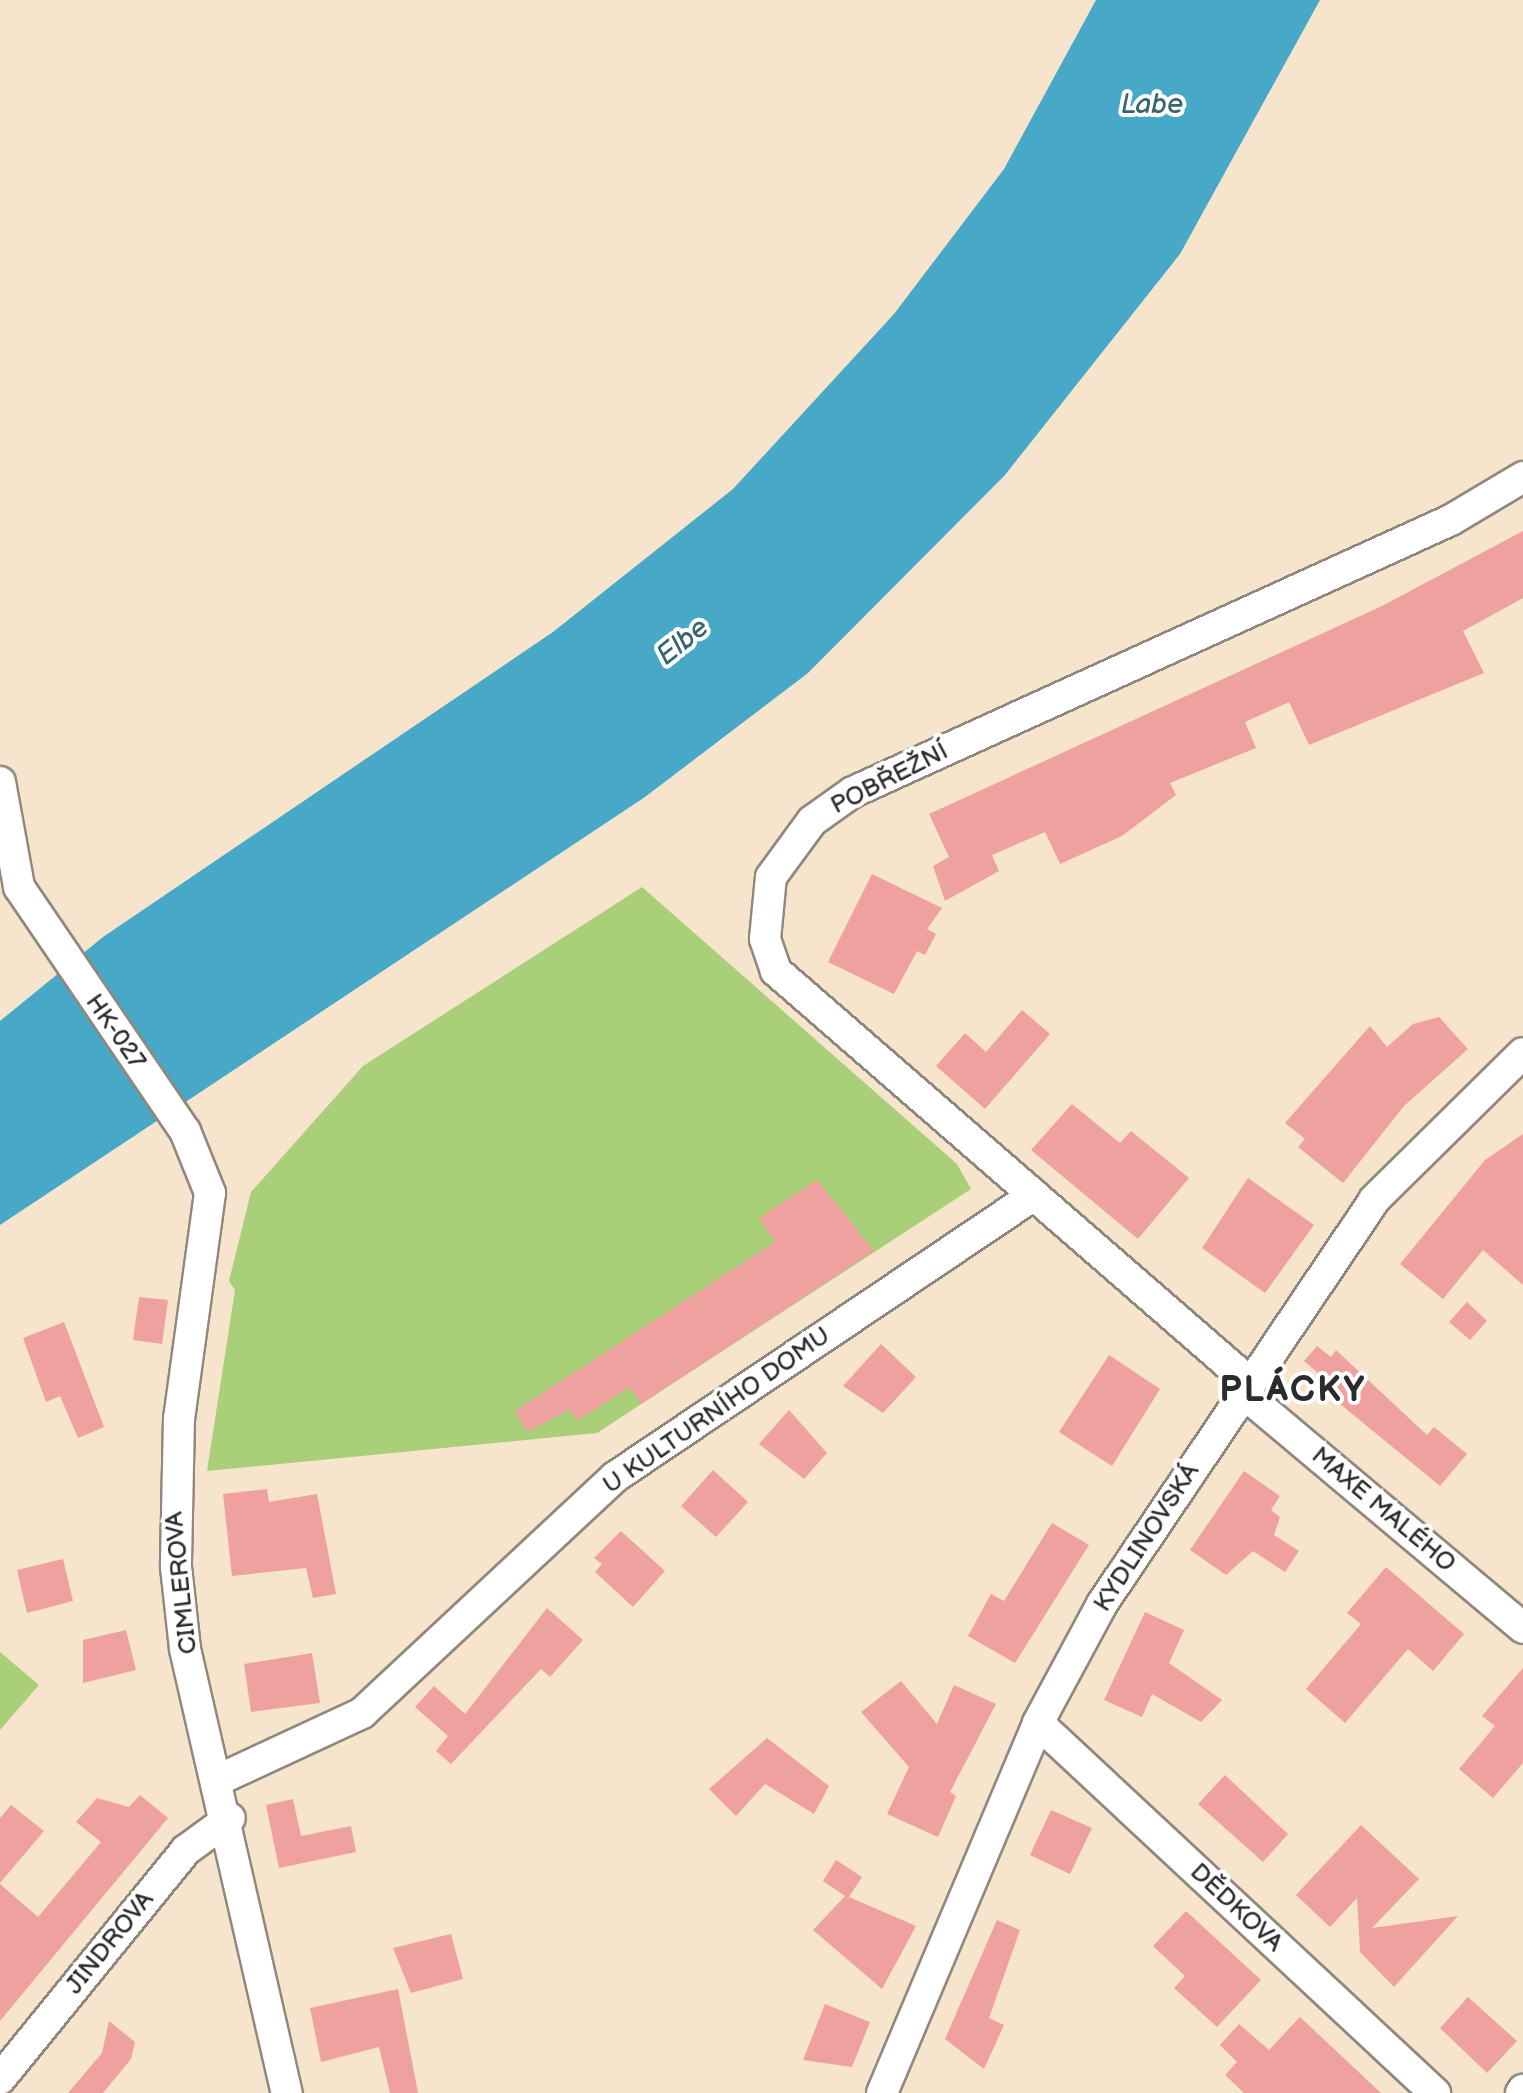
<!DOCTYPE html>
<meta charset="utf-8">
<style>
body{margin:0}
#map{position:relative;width:1523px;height:2093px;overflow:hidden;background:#f6e4cd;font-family:"Balsamiq Sans",sans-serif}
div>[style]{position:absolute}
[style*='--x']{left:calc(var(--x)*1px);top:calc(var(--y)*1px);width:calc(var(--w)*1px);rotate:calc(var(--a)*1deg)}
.green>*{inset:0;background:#aacf79}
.water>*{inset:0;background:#47a8c7}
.building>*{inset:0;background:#eea19e}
.roads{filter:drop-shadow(2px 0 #90887c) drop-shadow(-2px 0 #90887c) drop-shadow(0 2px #90887c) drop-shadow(0 -2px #90887c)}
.minor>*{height:30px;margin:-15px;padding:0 15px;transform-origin:15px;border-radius:15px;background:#fff}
span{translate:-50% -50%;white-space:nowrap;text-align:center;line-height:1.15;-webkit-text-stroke:8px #fff;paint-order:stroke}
.street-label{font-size:25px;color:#2b2b2b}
.water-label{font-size:28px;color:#386371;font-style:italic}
.district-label{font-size:35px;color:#2b2b2b;font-weight:700;letter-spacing:2.5px}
</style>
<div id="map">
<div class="green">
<i style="clip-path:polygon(642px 887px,957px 1164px,971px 1189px,597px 1433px,207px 1471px,235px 1290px,229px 1281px,251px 1192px,363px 1066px)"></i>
<i style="clip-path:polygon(0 1652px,39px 1685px,0 1730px)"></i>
</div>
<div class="water">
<i style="clip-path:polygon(1096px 0,1320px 0,1180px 254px,1005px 475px,808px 673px,645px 797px,0 1225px,0 1021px,103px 937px,553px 632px,733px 489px,894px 314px,1004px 169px)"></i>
</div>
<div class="building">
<i style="clip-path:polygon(1523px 531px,1523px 598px,1463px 631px,1484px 673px,1309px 745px,1289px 702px,1245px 722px,1256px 748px,1170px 783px,1176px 795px,1122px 836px,1060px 864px,1045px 832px,992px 855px,999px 871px,945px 901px,933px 866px,949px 857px,929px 814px,1382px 606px)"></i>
<i style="clip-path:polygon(872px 874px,942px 908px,927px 929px,936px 934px,925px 955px,917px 951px,894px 994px,828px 962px)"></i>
<i style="clip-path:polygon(1022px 1010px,1050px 1034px,985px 1109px,936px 1066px,965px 1033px,986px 1052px)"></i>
<i style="clip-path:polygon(1439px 1017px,1468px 1049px,1404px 1106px,1343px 1183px,1298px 1147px,1305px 1139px,1285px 1123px,1370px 1026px,1387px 1047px,1413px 1024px)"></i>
<i style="clip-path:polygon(1072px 1104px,1120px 1143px,1131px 1131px,1189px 1178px,1138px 1239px,1031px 1150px)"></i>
<i style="clip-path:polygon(1523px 1134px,1523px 1285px,1483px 1250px,1443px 1299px,1400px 1264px,1485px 1160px)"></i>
<i style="clip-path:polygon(1248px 1178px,1314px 1225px,1265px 1293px,1202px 1248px)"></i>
<i style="clip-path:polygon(817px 1180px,874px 1251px,641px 1404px,630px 1387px,577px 1421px,570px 1409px,527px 1432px,515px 1411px,775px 1242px,759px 1218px)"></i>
<i style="clip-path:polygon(139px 1297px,168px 1300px,162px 1344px,133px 1340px)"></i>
<i style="clip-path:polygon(1467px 1302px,1487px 1321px,1470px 1340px,1449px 1322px)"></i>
<i style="clip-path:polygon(64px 1322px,104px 1427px,78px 1438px,60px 1396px,46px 1402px,23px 1338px)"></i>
<i style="clip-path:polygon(881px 1344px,916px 1377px,883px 1413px,843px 1386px)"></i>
<i style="clip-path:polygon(1317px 1346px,1331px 1357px,1336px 1350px,1427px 1435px,1434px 1427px,1467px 1454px,1440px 1486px,1312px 1381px,1318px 1373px,1304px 1361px)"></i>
<i style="clip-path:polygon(1109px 1355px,1160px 1389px,1112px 1466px,1059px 1432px)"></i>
<i style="clip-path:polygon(789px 1410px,827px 1453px,804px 1479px,759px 1444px)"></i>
<i style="clip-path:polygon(713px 1470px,748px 1502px,716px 1537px,681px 1506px)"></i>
<i style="clip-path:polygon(1244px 1471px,1280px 1496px,1271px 1510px,1280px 1517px,1274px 1535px,1299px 1551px,1285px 1572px,1253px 1551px,1226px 1575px,1190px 1550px)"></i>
<i style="clip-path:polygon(267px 1489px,269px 1502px,317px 1494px,336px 1594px,313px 1598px,306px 1568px,232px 1576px,223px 1494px)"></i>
<i style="clip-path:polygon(1052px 1523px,1089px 1545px,1015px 1663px,968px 1636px,991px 1594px,1004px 1601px)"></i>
<i style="clip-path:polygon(621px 1531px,665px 1571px,633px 1607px,595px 1572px,602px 1564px,594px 1558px)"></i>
<i style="clip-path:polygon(63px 1559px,73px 1601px,27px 1613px,17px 1570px)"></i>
<i style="clip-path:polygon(1386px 1567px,1464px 1634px,1433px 1671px,1408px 1649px,1345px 1723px,1306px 1689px,1361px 1624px,1347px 1613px)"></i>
<i style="clip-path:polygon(547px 1608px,583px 1640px,550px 1677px,541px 1669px,451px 1764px,436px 1751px,448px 1736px,415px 1707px,434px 1686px,465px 1714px)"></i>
<i style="clip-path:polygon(1145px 1612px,1184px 1630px,1169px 1663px,1222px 1700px,1201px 1722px,1152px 1694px,1142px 1717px,1104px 1700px)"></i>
<i style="clip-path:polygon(126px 1630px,136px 1670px,83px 1683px,83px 1640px)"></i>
<i style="clip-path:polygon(312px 1653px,320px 1703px,251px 1712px,244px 1664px)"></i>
<i style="clip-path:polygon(1523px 1668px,1523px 1763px,1493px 1798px,1459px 1769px,1495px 1726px,1482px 1716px)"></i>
<i style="clip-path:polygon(901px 1681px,937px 1724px,954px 1685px,996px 1704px,950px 1792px,956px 1796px,938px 1837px,887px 1814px,909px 1767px,861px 1712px)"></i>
<i style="clip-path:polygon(767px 1738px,829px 1786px,814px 1814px,765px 1784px,736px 1816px,709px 1789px)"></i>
<i style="clip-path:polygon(1225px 1775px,1288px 1834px,1263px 1862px,1198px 1804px)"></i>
<i style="clip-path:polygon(140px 1795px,168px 1818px,0 2021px,0 1884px,38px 1917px,101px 1842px,76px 1822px,97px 1798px,129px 1807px)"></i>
<i style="clip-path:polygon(293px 1799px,301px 1836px,351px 1826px,356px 1852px,279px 1868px,266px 1805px)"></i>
<i style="clip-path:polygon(11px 1805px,44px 1831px,0 1883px,0 1818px)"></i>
<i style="clip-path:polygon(1051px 1810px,1092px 1828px,1070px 1874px,1030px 1855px)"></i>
<i style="clip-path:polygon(1361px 1825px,1419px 1879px,1372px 1928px,1458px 1916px,1394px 1987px,1360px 1952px,1357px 1898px,1330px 1927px,1296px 1895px)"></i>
<i style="clip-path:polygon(836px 1860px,862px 1877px,849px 1897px,916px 1926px,882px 1989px,813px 1930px,845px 1896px,823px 1881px)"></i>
<i style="clip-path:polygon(1186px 1911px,1261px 1980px,1217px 2027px,1174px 1988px,1185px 1976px,1153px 1946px)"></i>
<i style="clip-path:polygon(997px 1920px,1020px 1930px,989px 2018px,1004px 2025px,984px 2069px,945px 2039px)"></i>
<i style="clip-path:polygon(451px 1934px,463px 1979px,411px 1993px,393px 1948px)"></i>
<i style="clip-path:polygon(398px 1989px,418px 2093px,390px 2093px,379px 2047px,321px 2062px,310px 2008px)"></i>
<i style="clip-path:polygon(1468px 1997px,1517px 2041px,1487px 2073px,1440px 2028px)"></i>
<i style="clip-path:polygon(825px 2004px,870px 2022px,852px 2067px,803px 2060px)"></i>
<i style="clip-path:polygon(1300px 2017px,1381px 2093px,1244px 2093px,1225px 2075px,1237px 2062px,1220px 2045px,1239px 2024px,1269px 2050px)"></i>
<i style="clip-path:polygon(109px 2021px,135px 2042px,131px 2059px,103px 2093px,68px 2093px,102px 2053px)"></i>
</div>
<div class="roads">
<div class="minor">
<i style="--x:0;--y:782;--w:107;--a:79.7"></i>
<i style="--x:19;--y:887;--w:295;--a:55.8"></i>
<i style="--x:185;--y:1131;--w:67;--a:68"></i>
<i style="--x:210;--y:1193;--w:227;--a:97.8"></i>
<i style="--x:179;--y:1418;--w:149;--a:91.2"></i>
<i style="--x:176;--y:1567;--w:82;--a:83.7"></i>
<i style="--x:185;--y:1649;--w:456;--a:77.1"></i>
<i style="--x:1249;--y:1382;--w:627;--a:-139.01"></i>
<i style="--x:776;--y:971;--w:34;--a:-109"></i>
<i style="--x:765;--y:939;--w:62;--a:-84.5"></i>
<i style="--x:771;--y:877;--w:69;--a:-53.8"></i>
<i style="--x:812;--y:821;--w:50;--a:-35.3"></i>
<i style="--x:853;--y:792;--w:657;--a:-24.46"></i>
<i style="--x:1451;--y:520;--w:84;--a:-30.8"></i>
<i style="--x:1242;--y:1392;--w:367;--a:40"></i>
<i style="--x:1038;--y:1723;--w:543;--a:42.98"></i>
<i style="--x:220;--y:1779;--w:157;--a:-24.9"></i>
<i style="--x:362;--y:1713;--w:346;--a:-43"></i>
<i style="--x:615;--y:1477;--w:505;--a:-33.94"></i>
<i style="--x:0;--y:2079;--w:295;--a:-50.9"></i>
<i style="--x:186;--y:1850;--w:54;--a:-36"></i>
<i style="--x:882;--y:2093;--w:402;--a:-67.1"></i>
<i style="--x:1038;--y:1723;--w:135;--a:-61.7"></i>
<i style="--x:1102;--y:1604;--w:487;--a:-56"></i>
<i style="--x:1374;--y:1200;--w:209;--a:-44.6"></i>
<i style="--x:1521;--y:2093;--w:4;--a:-56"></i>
</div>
</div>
<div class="street-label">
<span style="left:890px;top:779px;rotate:-27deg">POBŘEŽNÍ</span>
<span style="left:115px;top:1032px;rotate:55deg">HK-027</span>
<span style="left:717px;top:1411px;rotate:-35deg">U KULTURNÍHO DOMU</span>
<span style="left:1383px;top:1510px;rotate:40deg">MAXE MALÉHO</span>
<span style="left:1147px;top:1538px;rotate:-57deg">KYDLINOVSKÁ</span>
<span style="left:182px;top:1583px;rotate:-96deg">CIMLEROVA</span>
<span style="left:1236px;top:1908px;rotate:43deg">DĚDKOVA</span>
<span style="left:110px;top:1943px;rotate:-51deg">JINDROVA</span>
</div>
<div class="water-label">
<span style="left:1152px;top:105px">Labe</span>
<span style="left:683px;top:642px;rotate:-39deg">Elbe</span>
</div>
<div class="district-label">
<span style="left:1293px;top:1391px">PLÁCKY</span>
</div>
</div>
